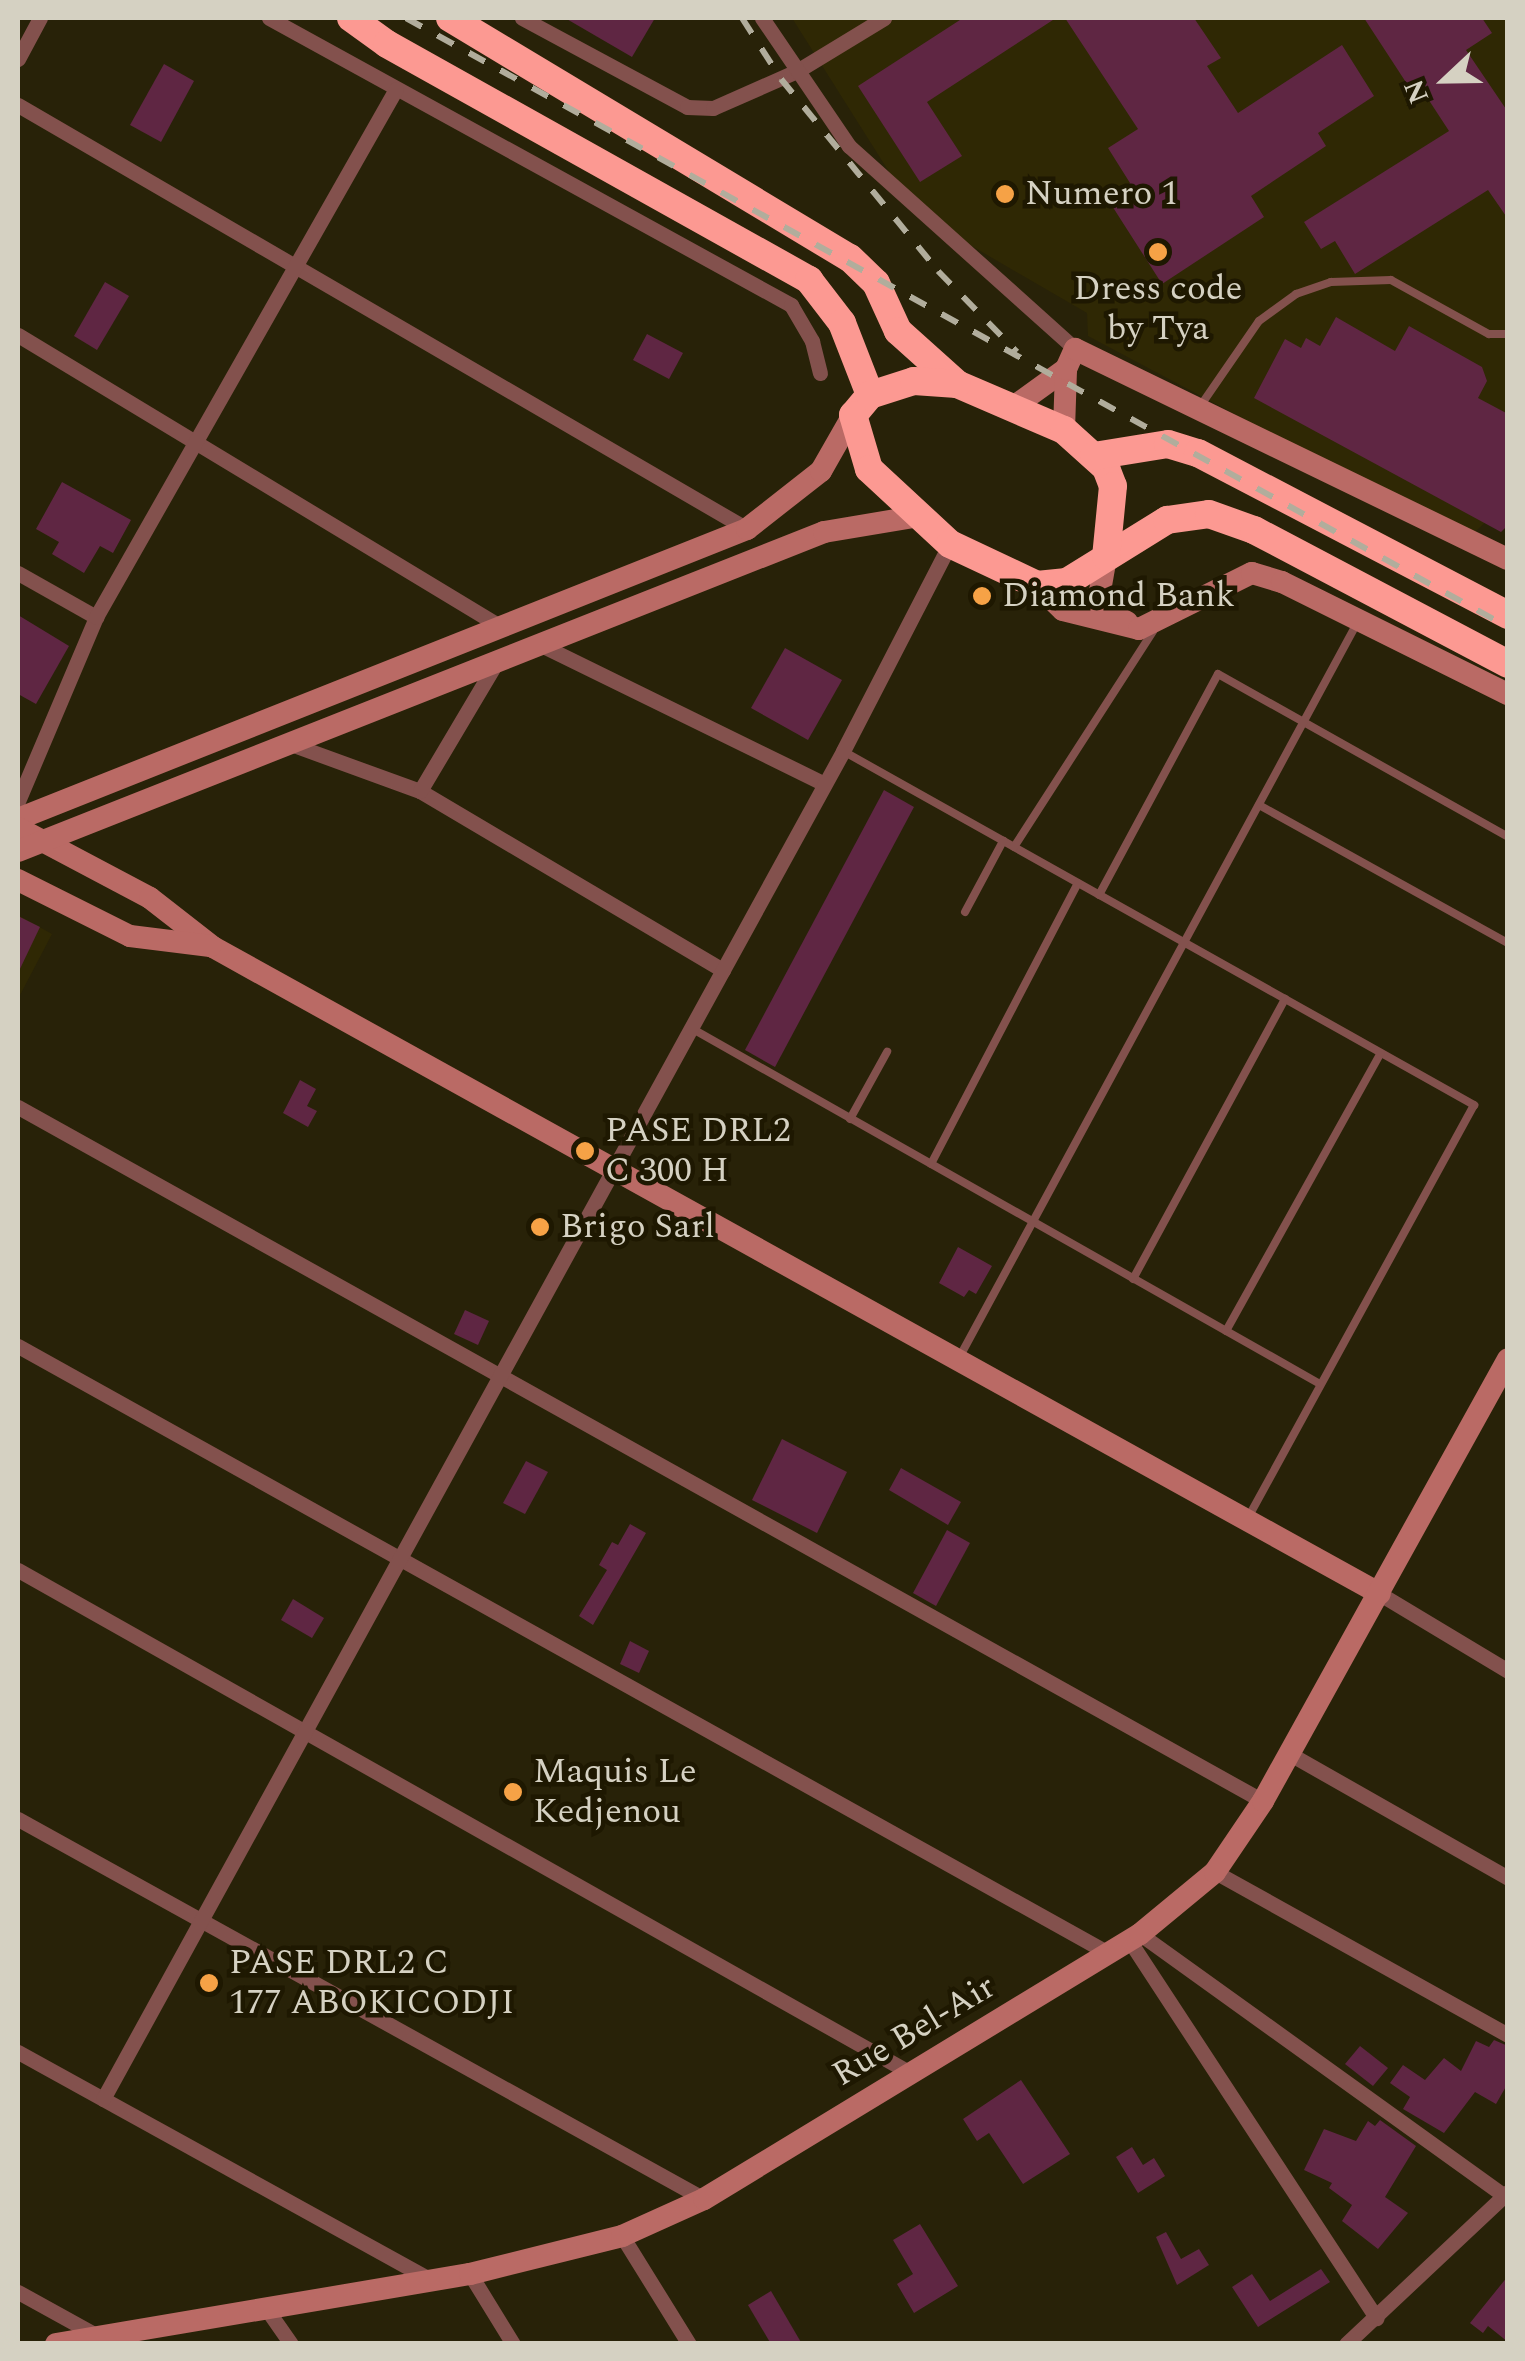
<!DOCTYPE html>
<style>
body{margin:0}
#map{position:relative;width:1525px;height:2361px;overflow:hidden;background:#282208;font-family:Spectral,serif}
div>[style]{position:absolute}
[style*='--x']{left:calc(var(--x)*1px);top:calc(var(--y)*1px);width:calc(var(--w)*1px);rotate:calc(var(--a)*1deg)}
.built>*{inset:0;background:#2f2804}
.building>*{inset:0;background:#5f2643}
.lane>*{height:8px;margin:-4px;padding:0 4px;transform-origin:4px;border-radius:4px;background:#83514d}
.street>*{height:15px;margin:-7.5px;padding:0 7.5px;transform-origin:7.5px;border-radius:7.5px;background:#83514d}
.secondary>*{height:22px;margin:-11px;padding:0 11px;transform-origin:11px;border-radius:11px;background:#ba6a65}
.highway>*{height:28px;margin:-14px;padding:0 14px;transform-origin:14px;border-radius:14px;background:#fc9992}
.rail>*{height:6px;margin-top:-3px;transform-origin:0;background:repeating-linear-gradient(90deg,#b1ad9c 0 18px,transparent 0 36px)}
.dots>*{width:28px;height:28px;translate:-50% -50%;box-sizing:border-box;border:5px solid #1e1801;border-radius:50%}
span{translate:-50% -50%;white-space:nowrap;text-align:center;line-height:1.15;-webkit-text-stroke:9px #1e1801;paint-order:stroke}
.poi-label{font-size:35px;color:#d5d1c2}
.left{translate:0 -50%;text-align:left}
.street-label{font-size:35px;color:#d5d1c2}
.frame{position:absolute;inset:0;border:20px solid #d5d1c2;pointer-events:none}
.north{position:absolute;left:1395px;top:30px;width:100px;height:100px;-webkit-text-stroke:8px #1e1801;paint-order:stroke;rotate:248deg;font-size:28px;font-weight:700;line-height:40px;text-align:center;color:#d5d1c2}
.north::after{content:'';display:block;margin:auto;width:35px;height:45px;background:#d5d1c2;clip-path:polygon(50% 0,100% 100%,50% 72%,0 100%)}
</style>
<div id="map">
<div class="built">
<i style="clip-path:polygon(792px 18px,1507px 18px,1507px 503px,1468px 538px,1088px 336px,1087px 313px,915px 213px)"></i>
<i style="clip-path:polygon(18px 915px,52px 934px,19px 997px,18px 996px)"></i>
</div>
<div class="building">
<i style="clip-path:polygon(565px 18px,655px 18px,632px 57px)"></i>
<i style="clip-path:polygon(963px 18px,1056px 18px,927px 102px,962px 156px,920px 182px,858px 86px)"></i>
<i style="clip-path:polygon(1065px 18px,1194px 18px,1221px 58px,1207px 66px,1238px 113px,1342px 45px,1374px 96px,1318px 133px,1326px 146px,1251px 196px,1264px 217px,1162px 284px,1107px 198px,1130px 183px,1108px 148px,1138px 129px)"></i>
<i style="clip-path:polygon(1364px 18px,1482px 18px,1492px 33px,1466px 50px,1508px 112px,1508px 219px,1488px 190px,1355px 274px,1335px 241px,1321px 249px,1304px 222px,1449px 131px,1417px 82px,1409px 87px)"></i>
<i style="clip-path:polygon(164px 64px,194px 81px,161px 142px,130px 125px)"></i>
<i style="clip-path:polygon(105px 282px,129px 296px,97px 350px,74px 336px)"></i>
<i style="clip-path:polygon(1336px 317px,1395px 351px,1409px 326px,1482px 367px,1487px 381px,1478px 398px,1508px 414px,1508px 525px,1501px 532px,1254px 398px,1285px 339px,1301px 348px,1306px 338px,1320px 346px)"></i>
<i style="clip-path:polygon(647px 334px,683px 353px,669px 379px,633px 360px)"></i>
<i style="clip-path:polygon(62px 482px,131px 520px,113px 553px,100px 546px,84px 573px,52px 554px,59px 542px,36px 529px)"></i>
<i style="clip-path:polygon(18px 615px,69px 646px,36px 704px,18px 694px)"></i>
<i style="clip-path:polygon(785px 648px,842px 680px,808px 740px,751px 708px)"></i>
<i style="clip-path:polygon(884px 790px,914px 807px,775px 1067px,745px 1050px)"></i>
<i style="clip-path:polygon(18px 916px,40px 927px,18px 973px)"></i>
<i style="clip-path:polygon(300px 1080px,316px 1089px,307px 1106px,317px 1111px,308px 1127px,283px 1113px)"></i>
<i style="clip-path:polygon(958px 1247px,992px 1266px,976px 1294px,969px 1290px,964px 1297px,939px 1283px)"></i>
<i style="clip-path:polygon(465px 1310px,489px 1321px,478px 1345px,454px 1334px)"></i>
<i style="clip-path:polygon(782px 1439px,847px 1472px,817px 1533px,752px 1500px)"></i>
<i style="clip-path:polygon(526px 1461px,548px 1472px,525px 1514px,503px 1503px)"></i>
<i style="clip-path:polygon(901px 1468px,961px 1502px,948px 1525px,889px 1490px)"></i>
<i style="clip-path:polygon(630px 1524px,646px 1533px,593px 1625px,579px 1616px,607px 1570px,599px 1565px,612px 1542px,618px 1545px)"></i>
<i style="clip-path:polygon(947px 1530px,970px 1543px,936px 1606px,913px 1593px)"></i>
<i style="clip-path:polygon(293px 1599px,324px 1618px,312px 1638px,281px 1620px)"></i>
<i style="clip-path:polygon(630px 1641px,649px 1651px,639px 1673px,620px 1664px)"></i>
<i style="clip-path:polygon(1494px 2040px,1508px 2046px,1508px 2083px,1496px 2104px,1475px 2092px,1444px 2133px,1403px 2109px,1410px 2097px,1390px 2083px,1403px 2065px,1425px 2080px,1444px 2058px,1461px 2071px,1476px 2041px,1489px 2047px)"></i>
<i style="clip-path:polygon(1360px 2046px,1388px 2068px,1373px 2086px,1345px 2064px)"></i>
<i style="clip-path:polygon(1021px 2080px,1070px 2154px,1023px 2184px,989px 2133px,977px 2141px,963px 2119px)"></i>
<i style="clip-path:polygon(1380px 2120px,1416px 2146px,1385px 2197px,1408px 2213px,1378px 2249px,1342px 2221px,1352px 2205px,1329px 2188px,1332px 2183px,1304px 2170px,1324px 2129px,1356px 2141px,1368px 2121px,1375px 2126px)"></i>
<i style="clip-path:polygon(1132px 2147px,1143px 2165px,1154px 2158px,1165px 2176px,1138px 2193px,1116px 2157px)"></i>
<i style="clip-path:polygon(920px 2224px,958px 2286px,914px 2313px,897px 2284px,913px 2274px,893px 2240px)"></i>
<i style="clip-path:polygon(1166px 2232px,1181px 2259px,1199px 2249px,1209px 2265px,1177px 2285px,1156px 2237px)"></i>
<i style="clip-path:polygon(1321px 2269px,1330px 2282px,1258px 2327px,1232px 2287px,1252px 2274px,1270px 2301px)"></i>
<i style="clip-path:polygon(1508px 2276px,1508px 2342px,1488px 2326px,1483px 2333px,1470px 2323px)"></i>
<i style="clip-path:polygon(771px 2291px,802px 2344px,771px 2344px,748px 2305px)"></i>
</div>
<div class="lane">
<i style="--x:1201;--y:405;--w:102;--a:-55.4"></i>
<i style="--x:1259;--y:321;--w:46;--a:-36.1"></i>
<i style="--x:1296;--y:294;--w:37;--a:-19"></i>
<i style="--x:1331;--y:282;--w:60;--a:-1.9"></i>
<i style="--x:1391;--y:280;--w:112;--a:28.9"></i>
<i style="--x:1489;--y:334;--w:19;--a:0"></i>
<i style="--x:843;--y:751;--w:724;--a:29.29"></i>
<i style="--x:1474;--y:1105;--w:472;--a:118.7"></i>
<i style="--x:1259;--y:805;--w:285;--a:29"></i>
<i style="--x:1014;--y:847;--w:257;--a:-57.2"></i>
<i style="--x:1099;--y:895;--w:251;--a:-61.7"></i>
<i style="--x:1218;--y:674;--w:333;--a:29.3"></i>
<i style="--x:965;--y:912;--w:81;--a:-61.8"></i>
<i style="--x:691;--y:1028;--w:723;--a:29.51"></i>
<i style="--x:850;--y:1119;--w:77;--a:-61.1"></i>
<i style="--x:931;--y:1164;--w:317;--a:-62.4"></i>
<i style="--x:1133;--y:1279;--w:319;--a:-61.5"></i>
<i style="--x:1226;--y:1331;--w:318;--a:-60.9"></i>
<i style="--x:959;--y:1358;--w:836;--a:-61.56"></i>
</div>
<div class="street">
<i style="--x:269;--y:18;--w:596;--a:28.8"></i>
<i style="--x:791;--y:305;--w:42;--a:59.7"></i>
<i style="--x:812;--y:341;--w:33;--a:76"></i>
<i style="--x:522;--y:18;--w:187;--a:28.3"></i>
<i style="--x:687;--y:107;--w:26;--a:2"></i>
<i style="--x:713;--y:108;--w:92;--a:-23.8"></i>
<i style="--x:797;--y:71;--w:102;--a:-31.3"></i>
<i style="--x:762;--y:18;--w:155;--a:55.8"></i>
<i style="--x:849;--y:146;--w:304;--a:41.9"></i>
<i style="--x:18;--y:59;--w:47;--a:-61.8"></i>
<i style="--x:18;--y:105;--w:843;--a:30.18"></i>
<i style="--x:18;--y:335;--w:561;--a:31.14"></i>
<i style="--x:18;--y:573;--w:90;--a:29.4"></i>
<i style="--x:539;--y:644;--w:318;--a:26.1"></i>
<i style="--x:288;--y:743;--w:140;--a:20"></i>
<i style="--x:420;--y:791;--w:352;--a:30.6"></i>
<i style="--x:420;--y:791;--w:149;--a:-59.3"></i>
<i style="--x:18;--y:801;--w:200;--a:-67"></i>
<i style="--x:96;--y:617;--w:607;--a:-60.4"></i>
<i style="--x:18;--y:1107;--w:1425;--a:29.14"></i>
<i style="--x:18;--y:1346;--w:1248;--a:29.11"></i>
<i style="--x:18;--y:1570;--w:1026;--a:29.41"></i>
<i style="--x:1380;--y:1594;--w:149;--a:31"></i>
<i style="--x:1290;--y:1754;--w:251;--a:29.6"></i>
<i style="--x:18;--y:1819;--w:784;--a:28.98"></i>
<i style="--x:1215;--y:1872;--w:335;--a:29.1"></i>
<i style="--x:1140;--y:1934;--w:449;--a:35.7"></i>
<i style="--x:1129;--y:1940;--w:452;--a:56.8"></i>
<i style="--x:18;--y:2052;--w:472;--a:28.9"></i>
<i style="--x:103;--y:2099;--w:1538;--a:-61.23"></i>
<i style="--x:843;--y:751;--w:233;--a:-62.7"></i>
<i style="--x:622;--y:2236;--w:127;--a:58.2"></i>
<i style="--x:470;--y:2274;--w:82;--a:58.4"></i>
<i style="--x:18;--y:2292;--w:89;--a:28.9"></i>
<i style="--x:268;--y:2311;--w:40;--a:55.1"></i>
<i style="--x:1346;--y:2344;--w:222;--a:-43.2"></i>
</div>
<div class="secondary">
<i style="--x:1016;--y:405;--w:62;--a:-35.8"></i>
<i style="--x:1064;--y:430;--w:61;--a:-88.1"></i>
<i style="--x:1066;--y:369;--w:22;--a:-66"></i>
<i style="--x:1075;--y:349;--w:481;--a:25.9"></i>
<i style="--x:1106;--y:557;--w:39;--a:100"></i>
<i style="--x:1099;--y:595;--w:18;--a:63"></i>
<i style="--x:1107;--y:611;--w:23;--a:29"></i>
<i style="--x:1037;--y:585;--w:36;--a:44"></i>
<i style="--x:1063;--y:610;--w:78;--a:14"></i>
<i style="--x:1139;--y:629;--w:126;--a:-26.4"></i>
<i style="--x:1252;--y:573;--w:31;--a:17"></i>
<i style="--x:1282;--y:582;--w:252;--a:26.4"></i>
<i style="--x:18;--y:819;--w:785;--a:-21.69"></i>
<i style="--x:747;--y:529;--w:94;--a:-38.1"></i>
<i style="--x:821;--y:471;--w:64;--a:-60.3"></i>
<i style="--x:18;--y:828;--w:149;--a:27.9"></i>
<i style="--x:150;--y:898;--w:80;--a:37.9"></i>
<i style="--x:213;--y:947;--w:1334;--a:29"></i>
<i style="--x:18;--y:851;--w:867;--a:-21.59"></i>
<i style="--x:824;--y:532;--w:91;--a:-9.5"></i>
<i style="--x:18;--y:880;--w:125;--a:26.6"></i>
<i style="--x:130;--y:936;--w:81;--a:7.1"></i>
<i style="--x:56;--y:2344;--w:420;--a:-9.6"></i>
<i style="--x:470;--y:2274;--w:157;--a:-14"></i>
<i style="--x:622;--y:2236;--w:90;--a:-24.3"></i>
<i style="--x:704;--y:2199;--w:510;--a:-31.29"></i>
<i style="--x:1140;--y:1934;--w:97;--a:-39.6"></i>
<i style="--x:1215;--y:1872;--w:86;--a:-55.9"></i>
<i style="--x:1263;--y:1801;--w:505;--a:-61"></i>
</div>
<div class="highway">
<i style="--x:351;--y:18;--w:44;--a:35.8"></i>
<i style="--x:387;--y:44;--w:484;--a:29.2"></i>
<i style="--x:809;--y:280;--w:54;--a:52.5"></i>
<i style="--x:842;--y:323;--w:77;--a:68.7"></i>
<i style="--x:870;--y:395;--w:26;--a:130"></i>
<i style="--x:853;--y:415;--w:56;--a:73.5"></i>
<i style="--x:869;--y:469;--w:110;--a:42.8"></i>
<i style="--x:950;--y:544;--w:96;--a:25.2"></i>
<i style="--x:1037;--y:585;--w:30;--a:-6"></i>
<i style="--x:1067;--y:582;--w:118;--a:-31.8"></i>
<i style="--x:1167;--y:520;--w:42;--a:-8.1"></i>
<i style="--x:1209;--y:514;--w:48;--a:19.6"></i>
<i style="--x:1254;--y:530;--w:287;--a:27.8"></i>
<i style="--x:450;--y:18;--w:466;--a:31"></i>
<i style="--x:850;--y:258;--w:36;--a:44"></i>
<i style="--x:876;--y:283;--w:53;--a:65.4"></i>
<i style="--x:898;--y:331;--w:79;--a:41.9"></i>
<i style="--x:957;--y:384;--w:116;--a:23.3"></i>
<i style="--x:1064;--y:430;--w:57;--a:42.1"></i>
<i style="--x:1106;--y:468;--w:19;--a:69"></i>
<i style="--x:1113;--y:486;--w:71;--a:95.6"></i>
<i style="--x:870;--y:395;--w:46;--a:-17.7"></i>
<i style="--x:914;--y:381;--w:43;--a:4"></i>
<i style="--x:1094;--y:456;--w:75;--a:-9.2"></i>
<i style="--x:1168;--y:444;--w:31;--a:17"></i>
<i style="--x:1198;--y:453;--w:350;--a:27.6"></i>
</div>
<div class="rail">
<i style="--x:406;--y:18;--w:1259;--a:28.93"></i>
<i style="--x:742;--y:18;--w:72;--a:57.4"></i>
<i style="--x:781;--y:79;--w:248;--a:50.7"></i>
<i style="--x:938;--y:271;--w:113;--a:45.7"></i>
</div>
<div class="dots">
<i style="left:1005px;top:194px;background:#f6a246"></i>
<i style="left:1158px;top:252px;background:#f6a246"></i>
<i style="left:982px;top:596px;background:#f6a246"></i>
<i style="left:585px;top:1151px;background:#f6a246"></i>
<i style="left:540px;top:1227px;background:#f6a246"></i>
<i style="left:513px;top:1792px;background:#f6a246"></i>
<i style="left:209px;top:1983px;background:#f6a246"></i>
</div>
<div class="poi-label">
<span class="left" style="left:1025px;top:194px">Numero 1</span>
<span style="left:1158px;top:309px">Dress code<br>by Tya</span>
<span class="left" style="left:1002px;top:596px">Diamond Bank</span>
<span class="left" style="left:605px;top:1151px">PASE DRL2<br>C 300 H</span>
<span class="left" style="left:560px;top:1227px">Brigo Sarl</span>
<span class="left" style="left:533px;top:1792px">Maquis Le<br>Kedjenou</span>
<span class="left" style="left:229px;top:1983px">PASE DRL2 C<br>177 ABOKICODJI</span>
</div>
<div class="street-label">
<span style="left:914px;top:2031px;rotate:-31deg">Rue Bel-Air</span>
</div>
<div class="frame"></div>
<div class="north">N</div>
</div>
